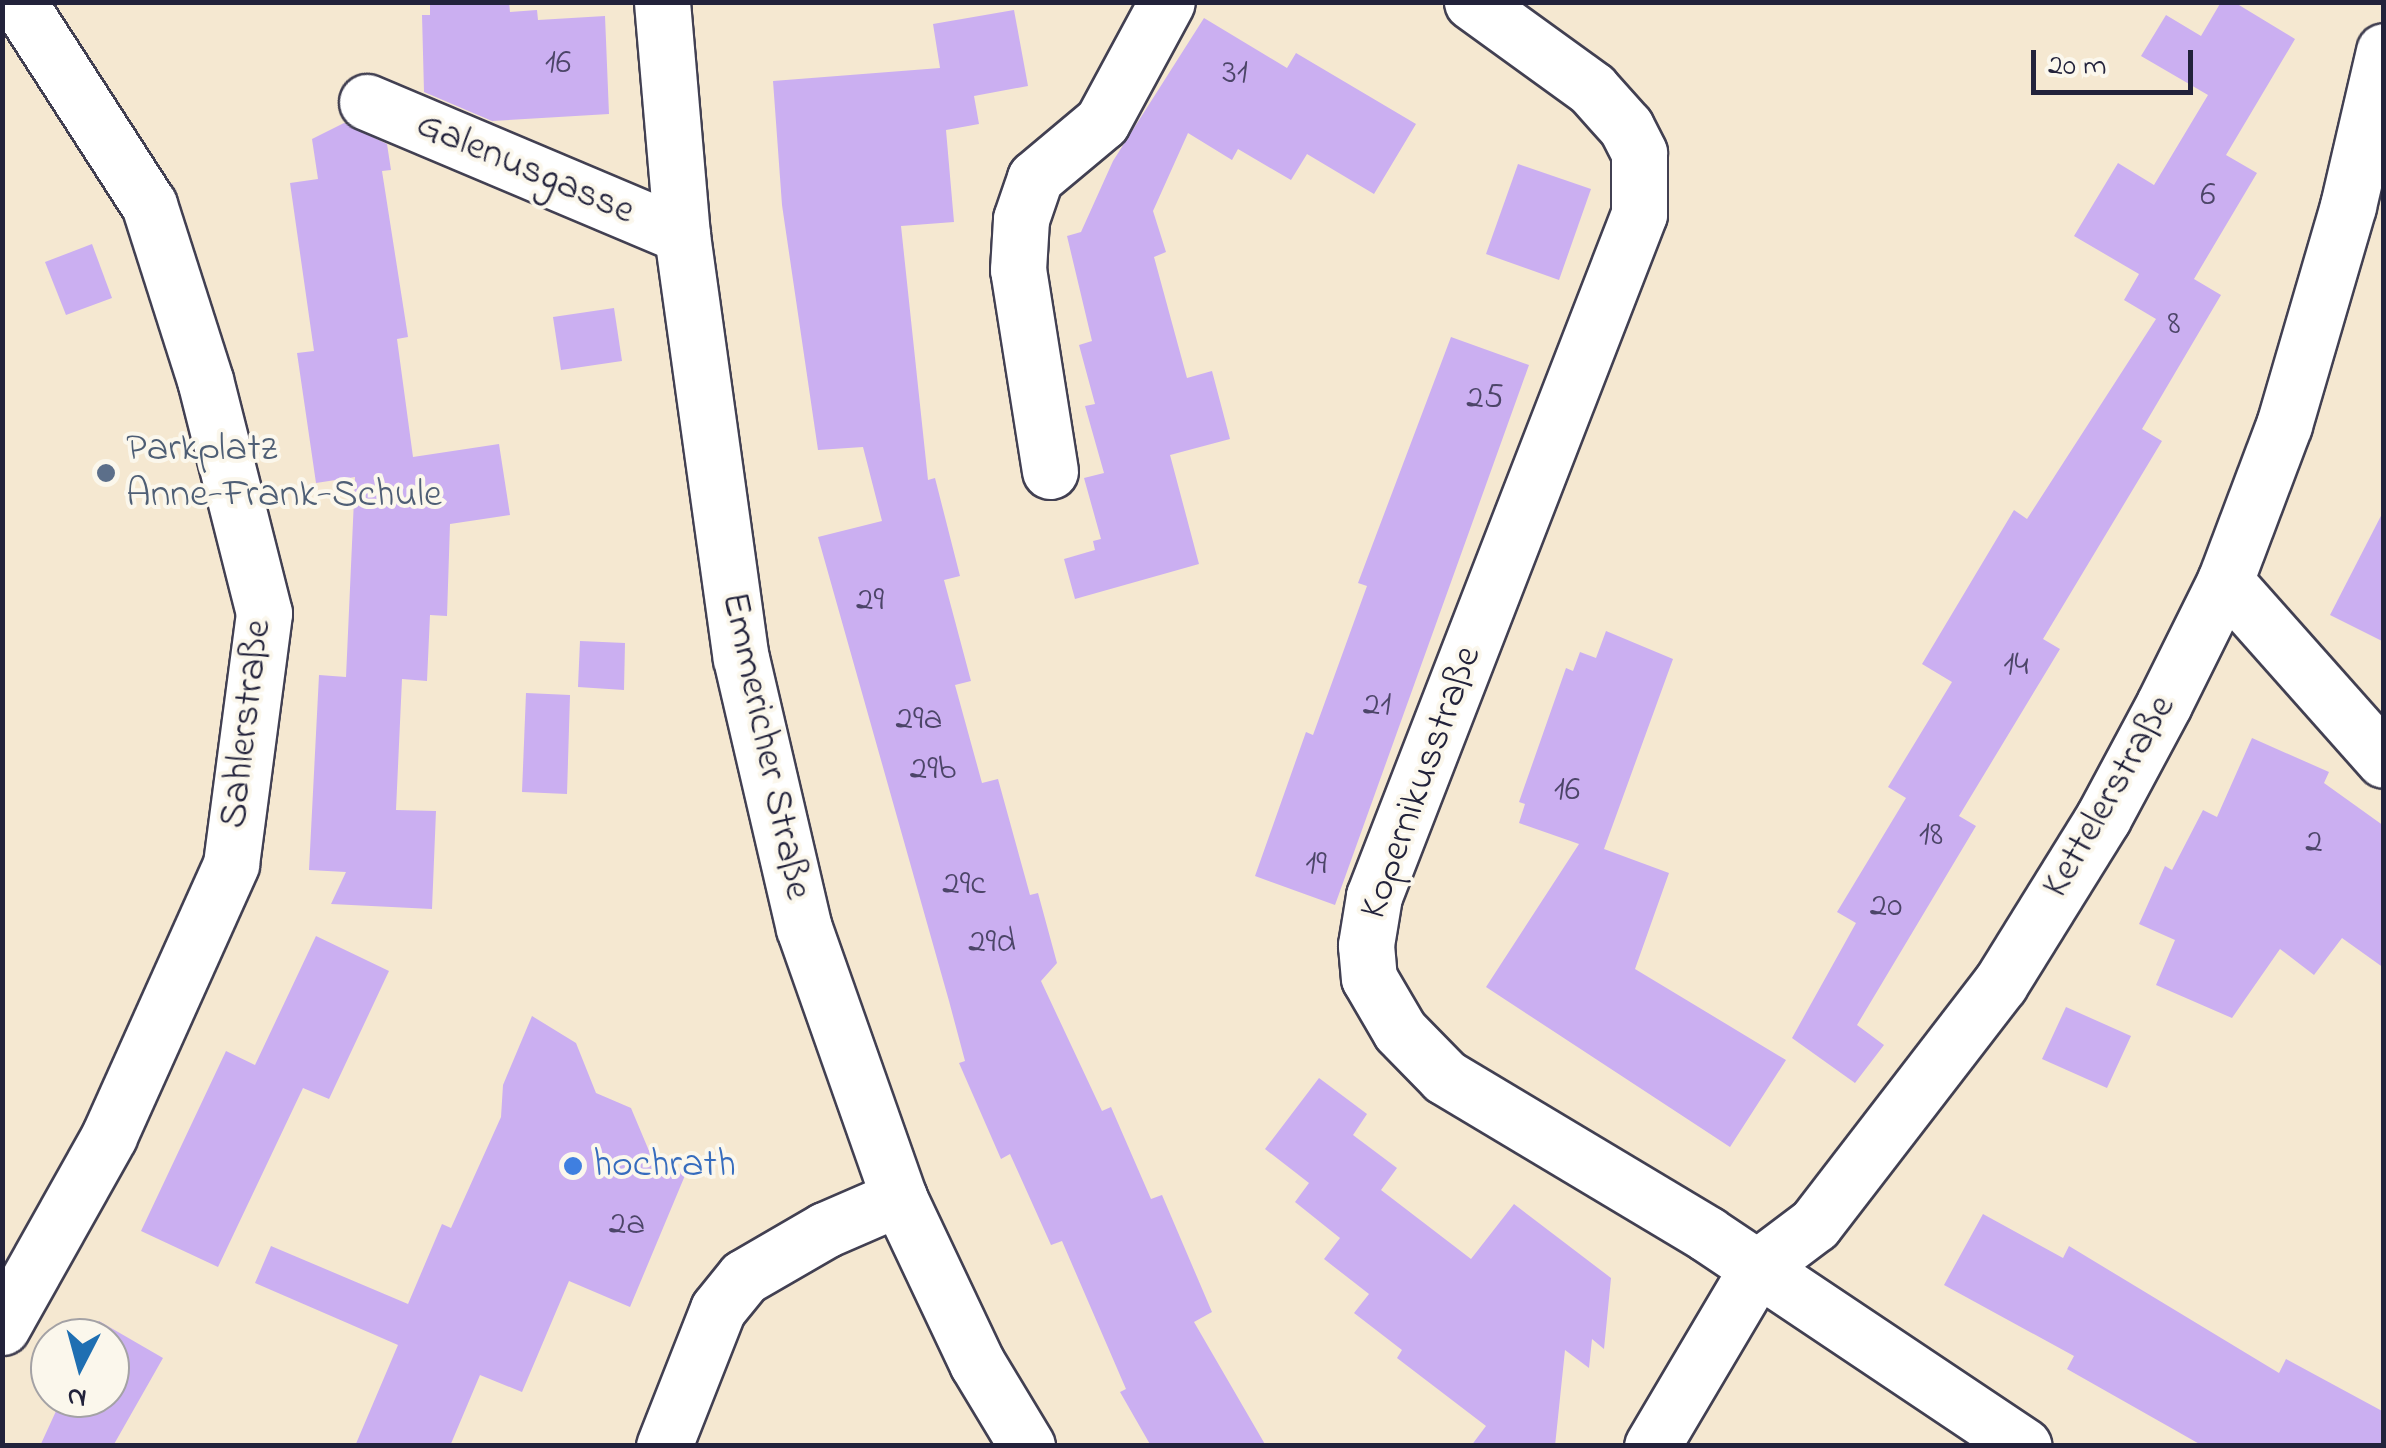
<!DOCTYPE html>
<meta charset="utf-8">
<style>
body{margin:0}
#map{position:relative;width:2386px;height:1448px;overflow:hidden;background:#f5e8d1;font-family:"Indie Flower",sans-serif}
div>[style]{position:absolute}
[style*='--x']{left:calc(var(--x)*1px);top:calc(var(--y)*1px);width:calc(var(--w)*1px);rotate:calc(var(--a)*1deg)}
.building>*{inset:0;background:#cbaff1}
.roads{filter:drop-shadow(2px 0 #424052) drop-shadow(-2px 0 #424052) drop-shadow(0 2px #424052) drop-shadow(0 -2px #424052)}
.minor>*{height:55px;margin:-27.5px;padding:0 27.5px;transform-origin:27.5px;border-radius:27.5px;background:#fff}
.dots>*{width:28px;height:28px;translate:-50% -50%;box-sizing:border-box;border:5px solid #fbf7ec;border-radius:50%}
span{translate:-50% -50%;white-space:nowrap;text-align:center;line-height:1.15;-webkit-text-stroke:8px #fbf7ec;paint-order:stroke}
.number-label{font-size:35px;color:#4c4568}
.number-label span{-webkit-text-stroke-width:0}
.street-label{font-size:40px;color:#22223b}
.service-label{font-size:40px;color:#4e5e75}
.left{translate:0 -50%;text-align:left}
.shop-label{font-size:40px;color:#366cbe}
.frame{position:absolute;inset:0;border:5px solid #22223b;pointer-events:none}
.north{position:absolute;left:30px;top:1318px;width:100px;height:100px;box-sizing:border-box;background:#fbf7ec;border:2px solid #a4a2a5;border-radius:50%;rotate:186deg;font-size:28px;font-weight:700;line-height:40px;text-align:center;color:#22223b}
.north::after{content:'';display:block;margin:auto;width:35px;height:45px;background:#1f6fb2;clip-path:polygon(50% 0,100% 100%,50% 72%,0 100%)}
.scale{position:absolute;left:2031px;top:50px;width:162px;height:45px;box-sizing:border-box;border:5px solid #22223b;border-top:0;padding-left:12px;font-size:30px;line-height:35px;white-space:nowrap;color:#22223b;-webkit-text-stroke:8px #fbf7ec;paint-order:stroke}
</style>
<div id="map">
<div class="building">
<i style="clip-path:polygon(430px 2px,509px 2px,510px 12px,537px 10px,538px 20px,605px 16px,609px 114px,492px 121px,424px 92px,422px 15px,430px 15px)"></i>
<i style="clip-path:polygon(2221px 2px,2234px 2px,2295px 39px,2226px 155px,2257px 173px,2194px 279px,2221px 295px,2142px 429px,2162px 441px,2043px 639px,2060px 649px,1959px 816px,1976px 826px,1857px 1025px,1884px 1045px,1855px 1083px,1792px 1038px,1856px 923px,1837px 912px,1906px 798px,1888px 787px,1952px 682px,1922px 664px,2014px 510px,2027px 519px,2156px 319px,2124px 300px,2139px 274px,2074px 236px,2118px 163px,2154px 185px,2208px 95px,2141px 56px,2166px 15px,2201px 36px)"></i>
<i style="clip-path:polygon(1014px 10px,1028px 86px,974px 96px,979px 124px,946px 130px,954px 222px,901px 226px,928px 480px,935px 478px,960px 576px,944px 580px,971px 681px,955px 685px,982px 783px,998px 779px,1030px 895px,1038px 893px,1057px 963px,1041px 981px,1102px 1111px,1111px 1107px,1151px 1199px,1162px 1195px,1212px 1312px,1194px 1322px,1266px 1446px,1151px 1446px,1120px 1392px,1126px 1389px,1062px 1241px,1051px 1245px,1010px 1154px,1001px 1159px,959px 1063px,965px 1061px,949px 1001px,818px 537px,882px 521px,863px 447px,818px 450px,782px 205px,773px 81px,940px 68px,933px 24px)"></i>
<i style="clip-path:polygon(1204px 18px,1287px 68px,1296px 53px,1416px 124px,1374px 194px,1307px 154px,1291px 180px,1238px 149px,1232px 160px,1188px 133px,1153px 211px,1166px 252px,1154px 257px,1187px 378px,1212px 371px,1230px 439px,1170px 455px,1199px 564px,1075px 599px,1064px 559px,1095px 550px,1093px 541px,1101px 539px,1084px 478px,1104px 473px,1085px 406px,1095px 404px,1079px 345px,1092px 341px,1067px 236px,1081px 232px,1113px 161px)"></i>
<i style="clip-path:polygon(344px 123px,387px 144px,391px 170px,382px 171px,408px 337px,397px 339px,413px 457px,499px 444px,510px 515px,450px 524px,447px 616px,430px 615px,427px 681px,402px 679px,396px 810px,436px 811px,432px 909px,331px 904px,346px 872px,309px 870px,319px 675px,346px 677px,355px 477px,316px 483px,297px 353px,314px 351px,290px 183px,318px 179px,312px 139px)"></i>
<i style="clip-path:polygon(1518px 164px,1591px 189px,1559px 280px,1486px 254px)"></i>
<i style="clip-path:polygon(92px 244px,112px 298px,66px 315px,45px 262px)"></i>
<i style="clip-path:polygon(614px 308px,622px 361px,561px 370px,553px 317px)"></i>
<i style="clip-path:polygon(1451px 337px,1529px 365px,1335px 905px,1255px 876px,1306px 732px,1313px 735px,1367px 586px,1358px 583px)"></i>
<i style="clip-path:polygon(2384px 510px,2384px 642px,2330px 615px)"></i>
<i style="clip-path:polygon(1606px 631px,1673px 659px,1604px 849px,1669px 873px,1635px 969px,1786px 1060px,1730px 1147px,1486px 987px,1579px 844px,1519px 823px,1525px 804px,1519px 802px,1566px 668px,1573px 671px,1580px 652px,1596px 658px)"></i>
<i style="clip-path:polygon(580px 641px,625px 643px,624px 690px,578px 687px)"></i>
<i style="clip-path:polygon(526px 693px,570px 695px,567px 794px,522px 792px)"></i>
<i style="clip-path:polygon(2252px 738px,2329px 772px,2324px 783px,2384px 826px,2384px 968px,2342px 938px,2314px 975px,2280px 949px,2232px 1018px,2156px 985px,2175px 940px,2139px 924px,2165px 866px,2172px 870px,2203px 810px,2217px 817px)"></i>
<i style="clip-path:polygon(316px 936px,389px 971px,329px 1099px,303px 1088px,218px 1267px,141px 1231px,226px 1051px,255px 1065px)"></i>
<i style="clip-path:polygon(2066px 1007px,2131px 1036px,2107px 1088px,2042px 1059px)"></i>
<i style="clip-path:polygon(532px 1016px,576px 1043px,596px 1093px,631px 1108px,652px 1158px,686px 1173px,630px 1307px,569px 1281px,522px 1392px,480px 1375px,450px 1446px,355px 1446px,398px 1345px,255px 1283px,271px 1246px,408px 1304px,442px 1224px,451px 1228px,501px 1117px,503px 1085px)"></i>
<i style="clip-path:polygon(1319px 1078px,1367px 1114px,1353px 1135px,1397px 1168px,1381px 1190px,1471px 1259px,1514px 1204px,1611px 1278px,1604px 1349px,1592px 1339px,1589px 1368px,1565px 1350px,1555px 1446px,1471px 1446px,1486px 1426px,1397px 1358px,1402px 1350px,1354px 1313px,1369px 1294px,1324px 1259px,1340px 1238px,1295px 1202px,1309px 1183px,1265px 1149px)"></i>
<i style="clip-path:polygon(1983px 1214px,2063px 1258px,2069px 1246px,2279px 1373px,2286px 1359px,2384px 1412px,2384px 1446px,2203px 1446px,2067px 1369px,2074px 1356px,1944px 1285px)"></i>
<i style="clip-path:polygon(99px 1321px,163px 1358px,113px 1446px,40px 1446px,62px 1398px,110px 1398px,110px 1338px,91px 1338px)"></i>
</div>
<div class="roads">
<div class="minor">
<i style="--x:662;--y:2;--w:234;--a:85.1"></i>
<i style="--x:682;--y:235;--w:427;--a:82.1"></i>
<i style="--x:741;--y:658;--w:277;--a:76.9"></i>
<i style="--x:804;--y:928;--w:286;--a:70.6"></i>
<i style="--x:899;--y:1198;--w:183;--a:64.7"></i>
<i style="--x:977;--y:1363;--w:97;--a:58.9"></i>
<i style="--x:1472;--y:2;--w:148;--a:35.9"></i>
<i style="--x:1592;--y:89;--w:51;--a:48.2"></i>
<i style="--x:1626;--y:127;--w:29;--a:63"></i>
<i style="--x:1639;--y:153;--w:61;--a:90"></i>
<i style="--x:1639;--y:214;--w:732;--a:111.23"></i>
<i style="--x:1374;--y:896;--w:50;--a:99.3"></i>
<i style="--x:1366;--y:945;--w:33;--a:85"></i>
<i style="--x:1369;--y:978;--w:61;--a:59.7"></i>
<i style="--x:1400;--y:1031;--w:64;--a:45.6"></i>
<i style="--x:1445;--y:1077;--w:305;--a:30.9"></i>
<i style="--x:1707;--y:1234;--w:381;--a:33.8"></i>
<i style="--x:367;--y:102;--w:342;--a:22.9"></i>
<i style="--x:1050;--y:471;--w:204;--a:-99"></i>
<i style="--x:1018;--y:270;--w:51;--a:-86.6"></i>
<i style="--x:1021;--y:219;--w:43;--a:-71.1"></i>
<i style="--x:1035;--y:178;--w:87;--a:-39.9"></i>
<i style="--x:1102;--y:122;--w:136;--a:-61.6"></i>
<i style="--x:2225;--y:581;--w:239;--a:48.4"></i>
<i style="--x:2;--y:1327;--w:219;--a:-60.7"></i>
<i style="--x:109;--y:1136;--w:298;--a:-65.8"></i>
<i style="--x:231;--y:864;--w:253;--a:-82.5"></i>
<i style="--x:264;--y:613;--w:240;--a:-104.2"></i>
<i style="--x:205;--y:380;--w:184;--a:-107.7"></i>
<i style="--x:149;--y:205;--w:242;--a:-122.8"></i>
<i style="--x:664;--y:1446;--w:147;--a:-68.5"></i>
<i style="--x:718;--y:1309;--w:41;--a:-50.9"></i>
<i style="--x:744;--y:1277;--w:94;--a:-30.1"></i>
<i style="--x:825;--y:1230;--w:81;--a:-23.4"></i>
<i style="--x:1652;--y:1446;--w:208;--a:-59.4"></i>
<i style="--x:1758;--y:1267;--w:71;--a:-37"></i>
<i style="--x:1815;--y:1224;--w:303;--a:-52.4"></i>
<i style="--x:2000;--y:984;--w:195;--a:-58.2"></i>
<i style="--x:2103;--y:818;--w:129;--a:-61.8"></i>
<i style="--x:2164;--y:704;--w:137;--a:-63.6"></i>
<i style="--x:2225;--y:581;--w:167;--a:-69.3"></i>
<i style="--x:2284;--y:425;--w:228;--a:-73.7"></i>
<i style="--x:2348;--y:206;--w:159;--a:-76.9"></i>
</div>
</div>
<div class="dots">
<i style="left:106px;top:473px;background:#5c6f8a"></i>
<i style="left:573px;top:1166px;background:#3f7fe0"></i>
</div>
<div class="number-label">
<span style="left:558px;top:64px">16</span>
<span style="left:1235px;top:74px">31</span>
<span style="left:2208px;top:196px">6</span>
<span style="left:2174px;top:325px">8</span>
<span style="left:1485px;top:399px">25</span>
<span style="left:870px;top:601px">29</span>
<span style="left:2016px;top:666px">14</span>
<span style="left:1377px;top:706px">21</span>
<span style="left:919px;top:720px">29a</span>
<span style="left:933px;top:770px">29b</span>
<span style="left:1567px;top:791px">16</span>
<span style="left:1931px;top:836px">18</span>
<span style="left:2314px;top:843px">2</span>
<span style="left:1316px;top:865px">19</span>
<span style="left:964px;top:885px">29c</span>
<span style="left:1886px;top:907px">20</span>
<span style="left:992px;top:943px">29d</span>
<span style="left:627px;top:1225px">2a</span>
</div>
<div class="street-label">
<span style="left:525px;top:169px;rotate:23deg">Galenusgasse</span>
<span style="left:247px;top:724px;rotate:-83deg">Sahlerstraße</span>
<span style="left:765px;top:746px;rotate:78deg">Emmericher Straße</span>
<span style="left:1422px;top:783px;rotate:-70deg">Kopernikusstraße</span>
<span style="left:2110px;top:797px;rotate:-60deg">Kettelerstraße</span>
</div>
<div class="service-label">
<span class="left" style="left:126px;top:473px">Parkplatz<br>Anne-Frank-Schule</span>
</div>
<div class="shop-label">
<span class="left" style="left:593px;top:1166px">hochrath</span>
</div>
<div class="frame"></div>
<div class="north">N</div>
<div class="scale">20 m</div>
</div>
